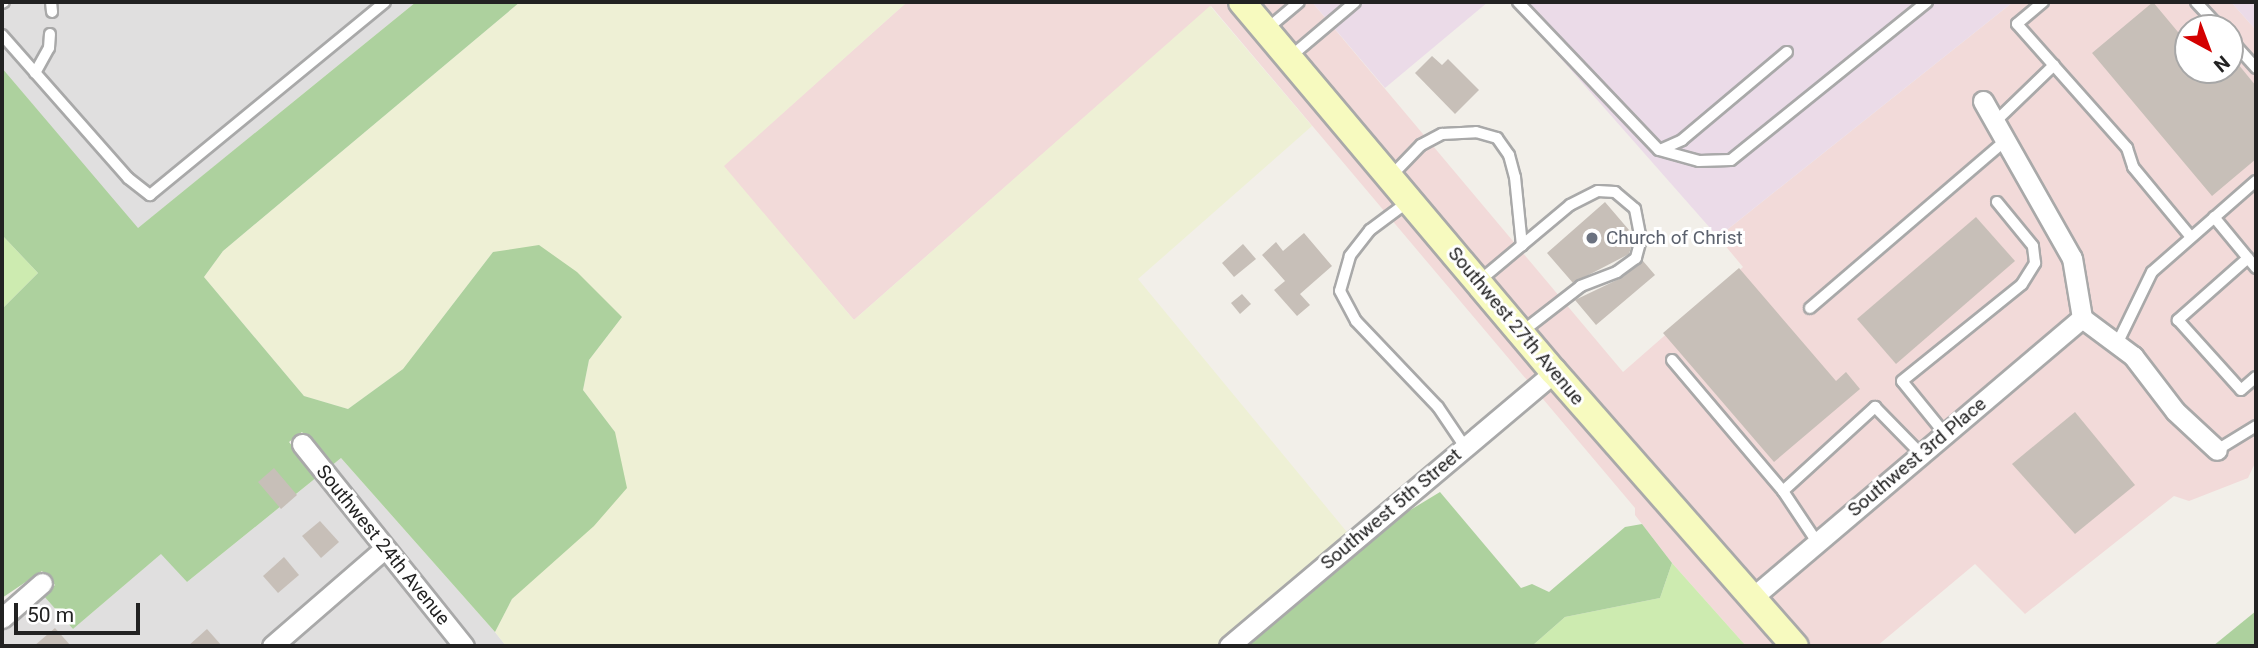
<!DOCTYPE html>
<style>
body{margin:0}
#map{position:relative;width:2258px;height:648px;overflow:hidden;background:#f2efe9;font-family:Roboto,sans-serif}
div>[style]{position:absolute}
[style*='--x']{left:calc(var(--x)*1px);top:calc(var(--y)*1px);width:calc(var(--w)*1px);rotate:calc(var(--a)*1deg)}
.residential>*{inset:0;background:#e0dfdf}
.commercial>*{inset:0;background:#f2dad9}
.industrial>*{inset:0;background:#ebdbe8}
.farmland>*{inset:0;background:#eef0d5}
.grass>*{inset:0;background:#cdebb0}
.forest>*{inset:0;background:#add19e}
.building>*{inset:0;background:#c7bfb8}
.roads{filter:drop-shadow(2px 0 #a9a9a9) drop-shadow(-2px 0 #a9a9a9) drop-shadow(0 2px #a9a9a9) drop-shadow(0 -2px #a9a9a9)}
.lane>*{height:10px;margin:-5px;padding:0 5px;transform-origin:5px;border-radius:5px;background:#fff}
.street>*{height:19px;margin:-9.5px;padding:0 9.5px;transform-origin:9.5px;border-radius:9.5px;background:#fff}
.secondary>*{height:26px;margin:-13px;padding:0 13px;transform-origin:13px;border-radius:13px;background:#f7fabf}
.dots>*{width:19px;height:19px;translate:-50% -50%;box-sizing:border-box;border:4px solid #fff;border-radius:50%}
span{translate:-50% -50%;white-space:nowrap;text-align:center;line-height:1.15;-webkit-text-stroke:6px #fff;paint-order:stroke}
.worship-label{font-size:19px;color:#5b616d}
.left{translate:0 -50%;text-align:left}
.street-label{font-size:19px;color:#222}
.frame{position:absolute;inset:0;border:4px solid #222;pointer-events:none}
.north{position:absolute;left:2174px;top:14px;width:70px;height:70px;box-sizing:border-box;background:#fff;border:2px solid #a7a7a7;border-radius:50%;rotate:139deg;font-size:19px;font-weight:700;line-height:28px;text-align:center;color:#222}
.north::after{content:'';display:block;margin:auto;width:24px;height:32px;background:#d40000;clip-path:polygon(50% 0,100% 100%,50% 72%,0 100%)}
.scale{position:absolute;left:14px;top:603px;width:126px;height:32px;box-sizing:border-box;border:4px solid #222;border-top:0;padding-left:9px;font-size:21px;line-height:24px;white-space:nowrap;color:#222;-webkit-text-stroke:5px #fff;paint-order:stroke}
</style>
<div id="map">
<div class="residential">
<i style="clip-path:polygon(2px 2px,416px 2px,137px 229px,2px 68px)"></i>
<i style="clip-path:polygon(341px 458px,495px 632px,506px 646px,475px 646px,330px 467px)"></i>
<i style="clip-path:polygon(317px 477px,372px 547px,257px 646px,2px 646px,2px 631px,43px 595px,73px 629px,162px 553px,187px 582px)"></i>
<i style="clip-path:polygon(384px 562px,453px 646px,287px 646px)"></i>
</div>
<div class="commercial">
<i style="clip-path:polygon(907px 2px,1231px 2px,1784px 646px,1746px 646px,1672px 563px,1635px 515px,1635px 508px,1211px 6px,854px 320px,723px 166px)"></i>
<i style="clip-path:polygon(evenodd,1253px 2px,1312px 2px,1623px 372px,1743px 267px,1718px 237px,2013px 2px,2231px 2px,2256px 30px,2256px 461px,2248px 478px,2189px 501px,2174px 496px,2025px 614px,1975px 564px,1877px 646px,1806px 646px,1253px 2px,2188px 28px,2230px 28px,2230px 70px,2188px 70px,2188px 28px)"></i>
</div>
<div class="industrial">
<i style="clip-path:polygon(1312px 2px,1488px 2px,1385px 88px)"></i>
<i style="clip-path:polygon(1511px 2px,2013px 2px,1718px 237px)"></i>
<i style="clip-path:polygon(2231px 2px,2256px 2px,2256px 30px)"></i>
</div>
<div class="farmland">
<i style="clip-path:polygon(520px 2px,907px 2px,724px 166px,854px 320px,1210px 6px,1312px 126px,1138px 279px,1356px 543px,1232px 646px,506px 646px,495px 632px,512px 599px,545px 566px,615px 432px,583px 390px,589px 360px,622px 317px,493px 252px,403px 369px,348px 409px,304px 396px,204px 277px,223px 251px)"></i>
</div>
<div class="grass">
<i style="clip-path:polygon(2px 235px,38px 273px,2px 309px)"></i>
<i style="clip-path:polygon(1672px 563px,1746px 646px,1532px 646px,1565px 617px,1660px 598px)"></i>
</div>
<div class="forest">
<i style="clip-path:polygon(416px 2px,520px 2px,223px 251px,204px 277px,304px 396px,348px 409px,403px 369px,493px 252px,539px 245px,577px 272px,622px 317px,589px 360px,583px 390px,615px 432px,627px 488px,594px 526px,512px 599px,495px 632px,341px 458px,330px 467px,302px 432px,289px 442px,317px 477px,187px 582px,161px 554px,73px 629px,43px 595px,55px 585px,42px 571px,2px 598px,2px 309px,38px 273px,2px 235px,2px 68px,138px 228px)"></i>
<i style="clip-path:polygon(1440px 492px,1521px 588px,1532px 584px,1549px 592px,1625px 527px,1642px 524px,1672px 563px,1660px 598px,1565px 617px,1532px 646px,1232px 646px,1356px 543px)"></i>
<i style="clip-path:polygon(2256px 611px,2256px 646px,2213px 646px)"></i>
</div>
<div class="building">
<i style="clip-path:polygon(2153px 2px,2188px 44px,2188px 70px,2210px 70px,2219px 80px,2238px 64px,2256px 86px,2256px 159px,2212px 196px,2092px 53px)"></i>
<i style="clip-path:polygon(1432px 56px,1442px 65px,1448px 59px,1479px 90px,1455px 114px,1415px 73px)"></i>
<i style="clip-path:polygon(1605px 202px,1629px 230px,1622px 236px,1631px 247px,1629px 254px,1573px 283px,1547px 253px)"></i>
<i style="clip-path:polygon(1976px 217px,2015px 261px,1896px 364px,1857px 319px)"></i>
<i style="clip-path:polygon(1304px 233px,1332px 266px,1300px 294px,1310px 305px,1297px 316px,1274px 290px,1285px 281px,1262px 255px,1276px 242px,1283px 251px)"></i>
<i style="clip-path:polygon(1243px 244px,1256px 259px,1234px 277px,1222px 263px)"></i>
<i style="clip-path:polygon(1643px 261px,1655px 275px,1596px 325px,1575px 300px,1621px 278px)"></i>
<i style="clip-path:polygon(1739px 268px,1836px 381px,1846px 372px,1860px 389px,1774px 462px,1663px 333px)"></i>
<i style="clip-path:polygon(1242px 294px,1251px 304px,1240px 314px,1231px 303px)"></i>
<i style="clip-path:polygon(2075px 412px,2135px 485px,2075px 534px,2012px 464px)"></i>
<i style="clip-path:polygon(274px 468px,297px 495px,281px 509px,258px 482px)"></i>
<i style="clip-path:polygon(320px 521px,339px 542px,321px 558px,302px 536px)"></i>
<i style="clip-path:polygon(284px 557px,299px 575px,278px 593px,263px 576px)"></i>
<i style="clip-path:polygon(55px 628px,71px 646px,34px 646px)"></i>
<i style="clip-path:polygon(207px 629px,222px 646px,188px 646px)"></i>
</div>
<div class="roads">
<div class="lane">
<i style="--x:51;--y:2;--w:10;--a:84"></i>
<i style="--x:1518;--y:2;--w:204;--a:46.4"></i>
<i style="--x:1659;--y:150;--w:41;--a:15.4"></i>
<i style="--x:1699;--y:161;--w:32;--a:-2"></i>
<i style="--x:1731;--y:160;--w:252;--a:-38.9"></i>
<i style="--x:2043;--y:2;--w:34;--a:140"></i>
<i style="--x:2017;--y:24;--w:166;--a:48.4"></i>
<i style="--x:2127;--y:148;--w:20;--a:72"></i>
<i style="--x:2133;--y:167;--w:91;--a:50.4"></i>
<i style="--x:2196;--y:2;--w:35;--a:47"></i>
<i style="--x:2;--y:3;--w:2;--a:-27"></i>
<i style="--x:1268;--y:28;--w:40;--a:-40"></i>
<i style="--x:2;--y:35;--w:191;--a:48.6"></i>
<i style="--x:128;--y:178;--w:28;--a:38"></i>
<i style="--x:150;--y:195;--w:304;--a:-39.4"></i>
<i style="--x:2230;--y:39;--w:39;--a:48"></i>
<i style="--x:1290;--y:57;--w:85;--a:-40.2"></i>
<i style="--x:35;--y:73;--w:29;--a:-61"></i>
<i style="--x:49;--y:48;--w:14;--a:-86"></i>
<i style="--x:1995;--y:122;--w:82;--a:-44"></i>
<i style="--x:1660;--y:150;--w:24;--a:-24"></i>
<i style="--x:1682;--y:140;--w:137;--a:-40"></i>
<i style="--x:1392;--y:175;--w:42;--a:-46"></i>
<i style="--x:1421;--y:145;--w:24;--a:-28"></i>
<i style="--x:1442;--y:134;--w:34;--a:-3"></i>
<i style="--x:1476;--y:132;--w:22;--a:16"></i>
<i style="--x:1497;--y:138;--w:21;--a:55"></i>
<i style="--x:1509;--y:155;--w:23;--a:75"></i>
<i style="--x:1515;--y:177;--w:69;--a:84.2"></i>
<i style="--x:1409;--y:201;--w:49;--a:143.4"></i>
<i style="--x:1370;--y:230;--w:33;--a:128"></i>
<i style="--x:1350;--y:256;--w:36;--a:106"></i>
<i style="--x:1340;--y:291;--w:34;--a:62"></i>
<i style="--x:1356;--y:321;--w:119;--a:46.4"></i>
<i style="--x:1438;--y:407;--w:48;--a:56"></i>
<i style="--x:2214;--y:217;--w:66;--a:50.5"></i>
<i style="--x:2248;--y:258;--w:94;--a:138.5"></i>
<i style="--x:2178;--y:320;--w:94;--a:48"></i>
<i style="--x:2241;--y:390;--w:20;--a:-41"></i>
<i style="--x:1478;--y:282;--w:120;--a:-39.9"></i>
<i style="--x:1570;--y:205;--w:31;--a:-27"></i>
<i style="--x:1598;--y:191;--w:17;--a:3"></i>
<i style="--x:1615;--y:192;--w:26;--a:40"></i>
<i style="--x:1635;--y:209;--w:31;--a:79"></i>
<i style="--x:1641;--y:239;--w:20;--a:105"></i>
<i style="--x:1636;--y:258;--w:24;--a:144"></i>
<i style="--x:1617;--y:272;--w:39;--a:159"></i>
<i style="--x:1581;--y:286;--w:73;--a:142.2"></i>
<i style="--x:1810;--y:308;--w:257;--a:-40.6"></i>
<i style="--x:2117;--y:344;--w:80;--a:-64.1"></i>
<i style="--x:2152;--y:272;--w:138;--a:-41.2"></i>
<i style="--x:1672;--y:360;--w:172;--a:49.7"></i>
<i style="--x:1945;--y:434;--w:68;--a:-129.1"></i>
<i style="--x:1902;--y:381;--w:154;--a:-38.9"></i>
<i style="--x:2022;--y:284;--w:25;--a:-58"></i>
<i style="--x:2035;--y:263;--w:17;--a:-97"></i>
<i style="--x:2033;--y:246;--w:57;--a:-129.3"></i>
<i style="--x:2217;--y:450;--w:46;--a:-31.6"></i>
<i style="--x:1817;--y:542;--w:61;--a:-123.7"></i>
<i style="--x:1783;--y:491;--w:125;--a:-42.4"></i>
<i style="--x:1875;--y:407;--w:66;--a:45.6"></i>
</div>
<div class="street">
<i style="--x:1983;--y:101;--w:180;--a:60.5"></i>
<i style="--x:2072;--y:258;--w:61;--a:80.5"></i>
<i style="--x:2082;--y:318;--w:64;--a:36.7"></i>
<i style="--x:2133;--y:356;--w:69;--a:52.6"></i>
<i style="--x:2175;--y:411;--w:57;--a:42.9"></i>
<i style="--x:302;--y:444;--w:259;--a:51.3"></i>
<i style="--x:1753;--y:597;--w:431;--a:-40.3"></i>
<i style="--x:2;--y:618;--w:53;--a:-41.2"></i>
<i style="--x:272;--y:646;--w:148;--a:-40.9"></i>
<i style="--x:1229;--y:646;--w:425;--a:-40.1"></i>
</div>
<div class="secondary">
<i style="--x:1242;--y:2;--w:484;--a:49.9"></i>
<i style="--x:1554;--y:372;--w:365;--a:48.7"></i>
</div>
</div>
<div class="dots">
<i style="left:1592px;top:238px;background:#6b7280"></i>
</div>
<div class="worship-label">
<span class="left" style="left:1606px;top:238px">Church of Christ</span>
</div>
<div class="street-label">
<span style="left:1516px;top:326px;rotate:50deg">Southwest 27th Avenue</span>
<span style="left:1917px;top:457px;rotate:-40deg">Southwest 3rd Place</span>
<span style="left:1391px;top:509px;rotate:-40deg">Southwest 5th Street</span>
<span style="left:383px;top:545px;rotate:51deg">Southwest 24th Avenue</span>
</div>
<div class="frame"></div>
<div class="north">N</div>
<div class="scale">50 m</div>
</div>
